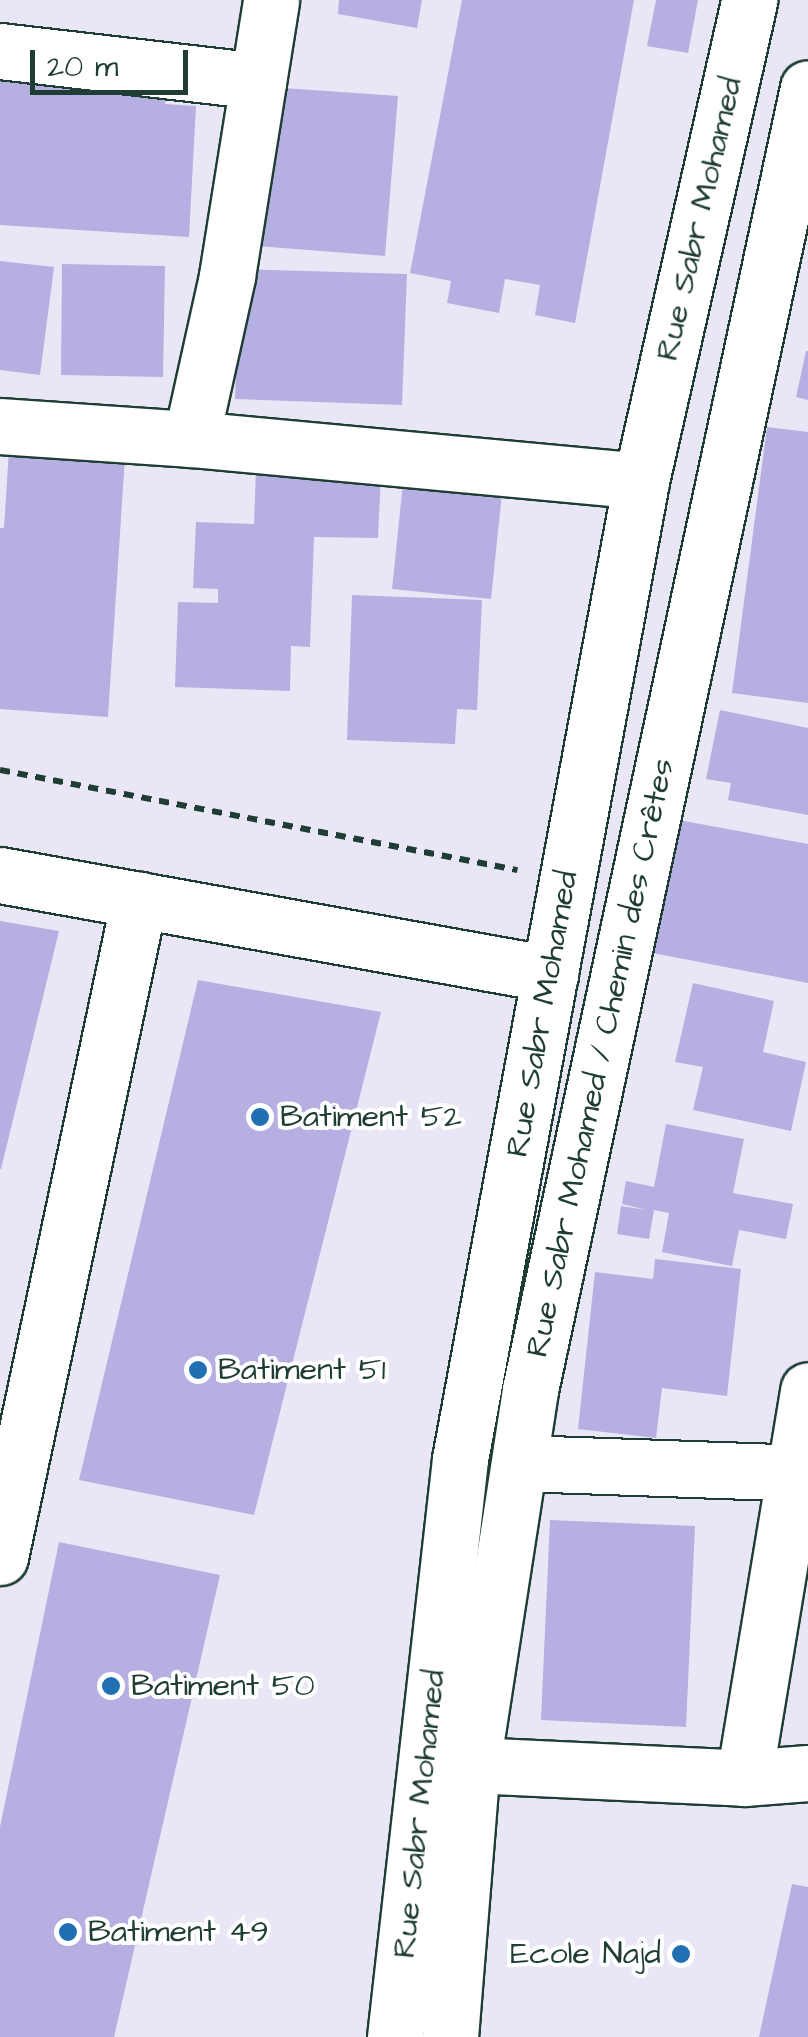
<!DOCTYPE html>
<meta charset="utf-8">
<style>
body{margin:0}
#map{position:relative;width:808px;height:2037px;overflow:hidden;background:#e9e7f6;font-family:"Architects Daughter",sans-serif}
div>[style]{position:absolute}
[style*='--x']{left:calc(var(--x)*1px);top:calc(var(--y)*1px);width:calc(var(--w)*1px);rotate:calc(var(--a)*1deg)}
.building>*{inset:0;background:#b6afe1}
.path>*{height:6px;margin-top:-3px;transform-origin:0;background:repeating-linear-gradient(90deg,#1f3d34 0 10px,transparent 0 18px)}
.roads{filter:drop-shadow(2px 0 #1f3d34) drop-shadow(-2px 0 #1f3d34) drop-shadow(0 2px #1f3d34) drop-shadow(0 -2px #1f3d34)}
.minor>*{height:55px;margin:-27.5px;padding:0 27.5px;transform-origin:27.5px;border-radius:27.5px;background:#fff}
.secondary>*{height:55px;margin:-27.5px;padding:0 27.5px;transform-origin:27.5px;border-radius:27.5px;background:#fff}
.dots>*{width:28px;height:28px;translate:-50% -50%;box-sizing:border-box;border:5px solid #fff;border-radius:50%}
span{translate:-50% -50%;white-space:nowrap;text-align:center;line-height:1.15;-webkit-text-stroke:8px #fff;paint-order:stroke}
.street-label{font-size:32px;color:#1f3d34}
.poi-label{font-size:32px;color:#1f3d34}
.left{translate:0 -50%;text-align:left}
.right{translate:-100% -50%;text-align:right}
.scale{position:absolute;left:30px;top:50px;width:158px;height:45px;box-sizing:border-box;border:5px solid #1f3d34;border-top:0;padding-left:12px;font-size:30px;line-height:35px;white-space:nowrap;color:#1f3d34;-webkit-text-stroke:8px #fff;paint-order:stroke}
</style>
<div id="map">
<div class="building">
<i style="clip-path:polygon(339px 0,422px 0,417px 28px,338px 14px)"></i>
<i style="clip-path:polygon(462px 0,634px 0,575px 323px,535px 315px,540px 285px,505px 279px,499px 313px,447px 303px,451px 281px,410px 273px)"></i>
<i style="clip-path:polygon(656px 0,698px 0,688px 53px,647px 46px)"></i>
<i style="clip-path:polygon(0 59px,166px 88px,165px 104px,196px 106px,189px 237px,0 225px)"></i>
<i style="clip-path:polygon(269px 87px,398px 96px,385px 256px,257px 246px)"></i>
<i style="clip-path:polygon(0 261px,54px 267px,40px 375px,0 370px)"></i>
<i style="clip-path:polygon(62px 264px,165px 266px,163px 377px,61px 375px)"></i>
<i style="clip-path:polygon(240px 269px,407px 274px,402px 405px,235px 399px)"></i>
<i style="clip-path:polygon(806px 351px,808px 351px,808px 400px,796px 397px)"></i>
<i style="clip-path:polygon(767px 427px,808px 432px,808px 703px,732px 693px)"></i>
<i style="clip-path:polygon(9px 449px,125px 457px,108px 717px,0 709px,0 528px,4px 528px)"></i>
<i style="clip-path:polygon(405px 464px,504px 474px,491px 599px,392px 589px)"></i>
<i style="clip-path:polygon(256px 468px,381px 473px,378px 538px,314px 537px,310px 647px,291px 646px,290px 691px,175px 687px,178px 602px,218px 603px,218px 589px,193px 588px,196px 522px,254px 524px)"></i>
<i style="clip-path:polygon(352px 595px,482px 600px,477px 710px,457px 709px,455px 744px,347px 740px)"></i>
<i style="clip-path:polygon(720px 710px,808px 728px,808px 815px,728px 800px,731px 783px,706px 779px)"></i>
<i style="clip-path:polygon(679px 820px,808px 844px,808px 983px,653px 953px)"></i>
<i style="clip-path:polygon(0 921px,59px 931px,1px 1169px,0 1169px)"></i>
<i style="clip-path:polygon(198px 980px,381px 1012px,254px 1515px,79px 1480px)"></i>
<i style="clip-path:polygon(693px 983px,774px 1001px,763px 1052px,806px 1062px,791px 1131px,693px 1110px,703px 1067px,675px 1062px)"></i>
<i style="clip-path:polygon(666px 1124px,744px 1139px,733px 1193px,793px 1204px,786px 1239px,739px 1230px,732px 1266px,662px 1252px,669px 1213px,654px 1210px,649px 1239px,617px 1234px,621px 1206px,647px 1210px,622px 1204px,626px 1181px,654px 1187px)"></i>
<i style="clip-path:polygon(655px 1259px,741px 1269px,727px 1396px,662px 1388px,656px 1438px,578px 1429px,595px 1272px,653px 1279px)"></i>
<i style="clip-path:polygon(550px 1520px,695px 1526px,686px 1727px,541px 1720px)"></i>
<i style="clip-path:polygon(59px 1542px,220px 1575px,114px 2037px,0 2037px,0 1827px)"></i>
<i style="clip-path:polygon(792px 1884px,808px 1887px,808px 2037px,759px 2037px)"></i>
</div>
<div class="path">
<i style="--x:0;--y:770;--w:527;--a:10.95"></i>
</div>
<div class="roads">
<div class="minor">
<i style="--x:0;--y:51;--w:260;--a:6.6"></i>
<i style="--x:0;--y:426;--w:191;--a:3.9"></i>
<i style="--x:191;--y:439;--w:452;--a:5.3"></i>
<i style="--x:191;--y:439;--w:167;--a:-77.5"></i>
<i style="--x:227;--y:276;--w:279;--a:-80.9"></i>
<i style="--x:0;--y:875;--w:559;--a:10.2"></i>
<i style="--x:520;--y:1463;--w:288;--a:2"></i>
<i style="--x:0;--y:1557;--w:672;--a:-78.05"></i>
<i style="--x:472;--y:1765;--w:272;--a:2.7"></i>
<i style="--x:744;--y:1778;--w:64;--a:-4.5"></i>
<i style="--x:744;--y:1778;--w:393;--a:-80.6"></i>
</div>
<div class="secondary">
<i style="--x:395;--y:2037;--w:582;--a:-83.58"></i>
<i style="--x:460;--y:1459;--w:995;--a:-79.51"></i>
<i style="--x:641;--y:481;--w:493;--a:-77.3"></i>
<i style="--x:450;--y:2037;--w:273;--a:-85.4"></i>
<i style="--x:472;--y:1765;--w:379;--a:-81.2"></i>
<i style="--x:530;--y:1390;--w:1331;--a:-77.95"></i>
</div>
</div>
<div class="dots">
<i style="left:260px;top:1117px;background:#1f6fb2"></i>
<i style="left:198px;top:1370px;background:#1f6fb2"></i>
<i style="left:111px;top:1686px;background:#1f6fb2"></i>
<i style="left:68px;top:1932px;background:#1f6fb2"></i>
<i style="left:681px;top:1954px;background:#1f6fb2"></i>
</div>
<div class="street-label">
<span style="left:700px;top:219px;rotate:-77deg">Rue Sabr Mohamed</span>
<span style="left:543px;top:1014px;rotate:-80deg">Rue Sabr Mohamed</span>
<span style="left:601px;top:1058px;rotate:-78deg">Rue Sabr Mohamed / Chemin des Crêtes</span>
<span style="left:420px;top:1814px;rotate:-84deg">Rue Sabr Mohamed</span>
</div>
<div class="poi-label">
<span class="left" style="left:280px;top:1117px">Batiment 52</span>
<span class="left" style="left:218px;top:1370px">Batiment 51</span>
<span class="left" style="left:131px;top:1686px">Batiment 50</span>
<span class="left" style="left:88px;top:1932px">Batiment 49</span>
<span class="right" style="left:661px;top:1954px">Ecole Najd</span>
</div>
<div class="scale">20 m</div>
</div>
